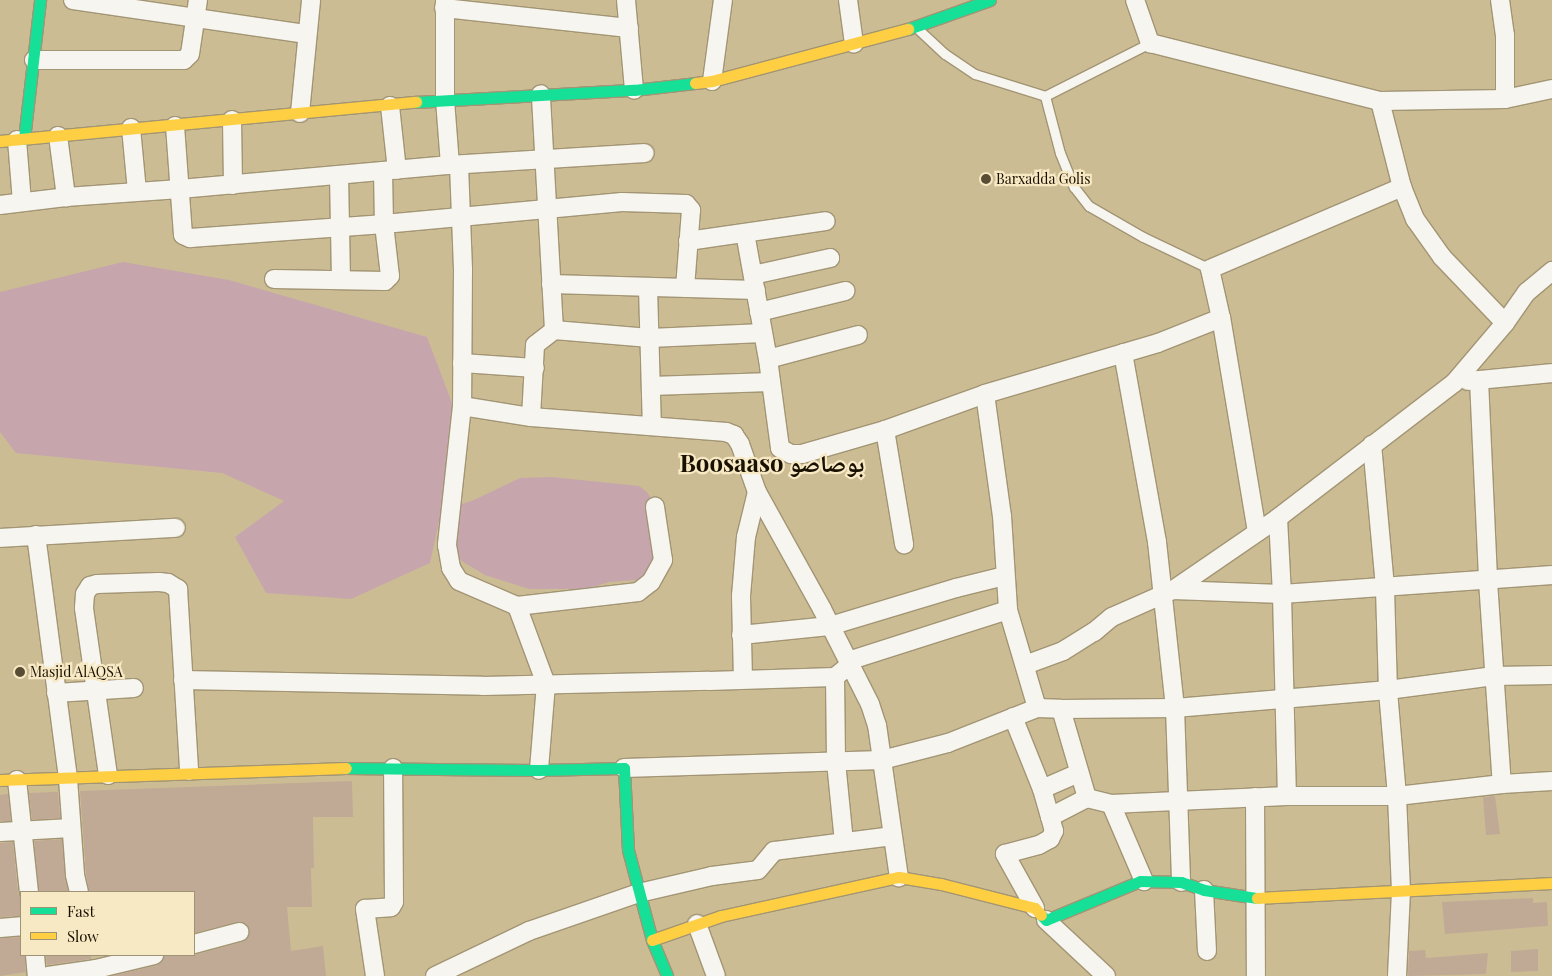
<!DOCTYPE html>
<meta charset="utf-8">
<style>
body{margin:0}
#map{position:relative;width:1552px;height:976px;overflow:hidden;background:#ccbc94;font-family:"Playfair Display","Noto Naskh Arabic",serif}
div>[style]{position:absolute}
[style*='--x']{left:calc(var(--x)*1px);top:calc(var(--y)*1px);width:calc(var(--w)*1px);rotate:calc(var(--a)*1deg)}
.green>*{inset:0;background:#c6a6ac}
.building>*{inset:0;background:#c0aa96}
.roads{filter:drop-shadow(1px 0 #a29574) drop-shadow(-1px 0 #a29574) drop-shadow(0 1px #a29574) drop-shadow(0 -1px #a29574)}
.lane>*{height:9px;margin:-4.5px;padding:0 4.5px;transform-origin:4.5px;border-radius:4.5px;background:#f7f5ef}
.street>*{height:18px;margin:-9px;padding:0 9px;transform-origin:9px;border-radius:9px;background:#f7f5ef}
.fast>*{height:11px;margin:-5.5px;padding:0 5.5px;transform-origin:5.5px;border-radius:5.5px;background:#16e098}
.slow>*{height:11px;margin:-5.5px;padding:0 5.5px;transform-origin:5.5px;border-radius:5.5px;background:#ffcf43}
.dots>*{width:14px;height:14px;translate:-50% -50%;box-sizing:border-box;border:2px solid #f8e9c5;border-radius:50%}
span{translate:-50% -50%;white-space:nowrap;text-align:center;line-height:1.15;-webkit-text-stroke:4.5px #f8e9c5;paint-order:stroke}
.poi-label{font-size:14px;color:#191100}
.left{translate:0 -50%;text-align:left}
.town-label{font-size:24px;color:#191100;font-weight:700}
.legend{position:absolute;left:20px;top:891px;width:175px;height:65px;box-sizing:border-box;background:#f8e9c5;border:1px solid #9f9376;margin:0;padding:6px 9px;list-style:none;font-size:15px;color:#191100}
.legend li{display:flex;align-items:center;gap:10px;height:25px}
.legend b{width:25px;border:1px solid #9f9376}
</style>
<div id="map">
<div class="green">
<i style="clip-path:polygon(123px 262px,229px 280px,427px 337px,460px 424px,430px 563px,351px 599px,266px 593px,235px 537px,284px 501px,222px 473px,16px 453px,0 432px,0 292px)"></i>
<i style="clip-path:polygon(552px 477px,639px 486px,646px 491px,664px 516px,668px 527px,667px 540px,653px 575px,638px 580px,609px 582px,587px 589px,529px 589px,485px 575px,460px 560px,454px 545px,459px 505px,474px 500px,520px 478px)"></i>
</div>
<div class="building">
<i style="clip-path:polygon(352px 781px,353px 817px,313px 817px,314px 868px,311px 868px,312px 907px,287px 907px,291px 951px,323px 946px,326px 976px,112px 976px,157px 965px,162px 962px,164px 955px,194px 955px,242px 942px,247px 939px,249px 930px,246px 924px,237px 922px,194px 933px,194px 892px,89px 892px,86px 873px,80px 791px)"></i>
<i style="clip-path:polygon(54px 792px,58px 792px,60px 818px,32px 820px,29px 793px)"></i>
<i style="clip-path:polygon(8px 794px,11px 821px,0 821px,0 795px)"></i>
<i style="clip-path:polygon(1495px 796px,1500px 834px,1486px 835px,1483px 797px)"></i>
<i style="clip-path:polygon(62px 839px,68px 892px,39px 892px,34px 841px)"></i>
<i style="clip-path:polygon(13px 842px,18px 893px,21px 899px,21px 916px,0 917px,0 843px)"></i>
<i style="clip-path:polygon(1533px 898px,1533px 903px,1547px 902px,1548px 926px,1445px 934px,1442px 902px)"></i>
<i style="clip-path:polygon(21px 937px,21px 955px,25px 955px,26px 972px,0 976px,0 938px)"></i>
<i style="clip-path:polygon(1538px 949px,1538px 971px,1511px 972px,1511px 951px)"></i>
<i style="clip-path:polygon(1425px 950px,1426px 958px,1488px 953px,1486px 974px,1408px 976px,1409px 951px)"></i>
<i style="clip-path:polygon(46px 955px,91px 955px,91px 959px,47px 965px)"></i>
</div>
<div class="roads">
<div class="lane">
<i style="--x:919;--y:30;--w:35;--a:43"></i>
<i style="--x:945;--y:54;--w:36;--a:34"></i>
<i style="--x:975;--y:74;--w:73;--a:17.4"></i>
<i style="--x:1045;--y:96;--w:118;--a:-26.8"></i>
<i style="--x:1045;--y:96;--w:59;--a:75.3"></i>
<i style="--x:1060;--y:153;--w:37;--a:68"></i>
<i style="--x:1074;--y:187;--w:24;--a:52"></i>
<i style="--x:1089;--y:206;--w:62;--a:29.9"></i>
<i style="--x:1143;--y:237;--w:74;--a:25.5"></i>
</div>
<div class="street">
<i style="--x:73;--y:0;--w:236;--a:8.3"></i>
<i style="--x:445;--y:0;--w:100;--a:90"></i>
<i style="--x:445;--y:100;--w:65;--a:85.6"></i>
<i style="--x:626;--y:0;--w:90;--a:84.9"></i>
<i style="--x:848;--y:0;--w:44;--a:82.2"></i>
<i style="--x:1135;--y:0;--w:46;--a:70.8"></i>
<i style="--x:1150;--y:43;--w:237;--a:14.2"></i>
<i style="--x:1380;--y:101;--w:89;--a:75.7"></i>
<i style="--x:1402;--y:187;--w:35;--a:68"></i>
<i style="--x:1415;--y:219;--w:47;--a:54.6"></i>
<i style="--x:1442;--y:257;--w:91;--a:46.3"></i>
<i style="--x:1500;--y:0;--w:35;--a:82"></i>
<i style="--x:1505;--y:35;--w:64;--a:90"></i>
<i style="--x:444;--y:8;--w:186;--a:6.2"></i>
<i style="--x:34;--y:60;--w:150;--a:0"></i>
<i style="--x:184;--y:60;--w:8;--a:-45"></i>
<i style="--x:190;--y:54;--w:55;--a:-81.6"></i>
<i style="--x:712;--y:81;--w:82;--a:-82.3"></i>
<i style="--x:1380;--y:101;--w:125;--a:-0.9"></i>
<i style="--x:1505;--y:99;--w:48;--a:-12"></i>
<i style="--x:390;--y:106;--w:64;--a:83.8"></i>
<i style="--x:300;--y:113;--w:114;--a:-84.4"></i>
<i style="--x:232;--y:120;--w:65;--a:89.1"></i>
<i style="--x:175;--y:126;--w:109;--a:85.8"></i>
<i style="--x:183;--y:235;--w:8;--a:23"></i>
<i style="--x:190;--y:238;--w:195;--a:-4.1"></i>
<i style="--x:384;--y:224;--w:239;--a:-5.3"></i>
<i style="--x:622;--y:202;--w:64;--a:1.8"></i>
<i style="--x:686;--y:204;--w:8;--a:50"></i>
<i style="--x:691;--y:210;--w:78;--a:94.4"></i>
<i style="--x:131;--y:128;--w:63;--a:84.6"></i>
<i style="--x:58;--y:136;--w:62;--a:82.5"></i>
<i style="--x:17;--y:140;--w:62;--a:85.4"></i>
<i style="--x:459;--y:165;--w:104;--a:87.8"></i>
<i style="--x:463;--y:269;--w:137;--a:90.4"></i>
<i style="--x:462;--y:406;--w:140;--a:96.2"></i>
<i style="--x:447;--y:545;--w:23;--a:80"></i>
<i style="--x:451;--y:568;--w:15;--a:58"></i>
<i style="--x:459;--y:581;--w:63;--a:23.3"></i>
<i style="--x:517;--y:606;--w:83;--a:69.6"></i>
<i style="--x:546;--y:684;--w:86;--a:94.7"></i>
<i style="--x:339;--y:175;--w:104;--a:88.9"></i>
<i style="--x:0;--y:205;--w:66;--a:-6.9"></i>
<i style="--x:66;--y:197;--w:114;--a:-4"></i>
<i style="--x:180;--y:189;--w:271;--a:-5.1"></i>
<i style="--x:450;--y:165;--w:195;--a:-3.5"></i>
<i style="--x:745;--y:233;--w:128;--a:79.7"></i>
<i style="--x:768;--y:359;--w:90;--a:82.3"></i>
<i style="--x:780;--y:448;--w:13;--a:29"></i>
<i style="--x:791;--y:454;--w:11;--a:0"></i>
<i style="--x:802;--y:454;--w:86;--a:-16.1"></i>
<i style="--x:885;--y:430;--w:106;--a:-19.8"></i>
<i style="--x:985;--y:394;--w:180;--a:-16.4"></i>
<i style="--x:1158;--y:343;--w:68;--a:-21.6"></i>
<i style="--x:688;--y:241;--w:139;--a:-8.2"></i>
<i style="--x:753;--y:275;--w:79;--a:-12.4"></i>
<i style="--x:274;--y:279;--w:111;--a:1"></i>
<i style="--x:385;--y:281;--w:7;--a:-45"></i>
<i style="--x:390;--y:276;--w:52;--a:-96.6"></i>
<i style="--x:384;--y:224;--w:53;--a:-91.1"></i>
<i style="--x:551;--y:284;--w:205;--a:1.7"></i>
<i style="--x:648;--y:287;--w:139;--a:88.4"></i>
<i style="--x:759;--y:312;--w:89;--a:-13.7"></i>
<i style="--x:554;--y:330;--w:96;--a:4.8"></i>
<i style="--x:650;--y:338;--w:113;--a:-2.5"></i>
<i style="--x:1123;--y:353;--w:192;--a:79.8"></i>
<i style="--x:1157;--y:542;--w:167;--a:83.8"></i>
<i style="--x:1175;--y:708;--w:174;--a:88"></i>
<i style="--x:768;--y:359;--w:93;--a:-14.9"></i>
<i style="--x:462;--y:363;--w:73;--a:3.9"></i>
<i style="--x:1479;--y:380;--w:201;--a:87.4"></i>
<i style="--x:1488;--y:581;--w:203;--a:86.1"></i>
<i style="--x:1468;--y:381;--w:84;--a:-5.4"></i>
<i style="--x:651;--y:386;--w:120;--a:-1.9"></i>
<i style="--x:985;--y:394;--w:123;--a:82.1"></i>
<i style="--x:1002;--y:516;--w:94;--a:86.3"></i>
<i style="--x:1008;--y:610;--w:102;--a:73.5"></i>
<i style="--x:1037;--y:708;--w:24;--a:2"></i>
<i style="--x:1061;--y:709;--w:93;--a:73.7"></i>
<i style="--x:462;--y:406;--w:70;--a:9.1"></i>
<i style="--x:531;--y:417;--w:196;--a:4.4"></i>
<i style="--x:726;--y:432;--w:9;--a:21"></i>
<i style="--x:734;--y:435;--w:11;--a:56"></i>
<i style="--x:740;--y:444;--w:51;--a:70.5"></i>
<i style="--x:757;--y:492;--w:134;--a:60.9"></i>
<i style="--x:822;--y:609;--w:106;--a:63.2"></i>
<i style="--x:870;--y:704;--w:22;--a:72"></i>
<i style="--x:877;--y:725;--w:154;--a:81.8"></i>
<i style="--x:531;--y:417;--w:72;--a:-86.8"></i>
<i style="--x:535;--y:345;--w:24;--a:-38"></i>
<i style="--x:554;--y:330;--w:236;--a:-93.2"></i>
<i style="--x:885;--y:430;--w:116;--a:80.5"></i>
<i style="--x:1278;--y:518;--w:76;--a:87"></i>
<i style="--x:1282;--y:594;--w:202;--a:88.6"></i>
<i style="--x:1257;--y:532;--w:217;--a:-99.5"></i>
<i style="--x:1221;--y:318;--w:50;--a:-102.7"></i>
<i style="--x:1210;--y:269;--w:209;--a:-23.1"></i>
<i style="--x:36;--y:535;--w:246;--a:82.5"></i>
<i style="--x:68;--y:779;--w:96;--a:85.8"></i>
<i style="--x:75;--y:875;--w:17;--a:77"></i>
<i style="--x:0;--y:538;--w:176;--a:-3.3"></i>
<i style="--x:1173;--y:590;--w:109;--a:2.1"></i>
<i style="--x:1282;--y:594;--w:271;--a:-4"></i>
<i style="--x:517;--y:606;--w:122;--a:-6.6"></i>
<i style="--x:638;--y:592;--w:16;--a:-38"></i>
<i style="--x:651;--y:582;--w:25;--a:-61"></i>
<i style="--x:663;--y:560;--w:54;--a:-98.6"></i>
<i style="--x:741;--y:635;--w:89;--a:-5.8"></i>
<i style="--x:830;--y:626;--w:132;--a:-16.8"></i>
<i style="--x:956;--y:588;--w:50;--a:-13.8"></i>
<i style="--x:848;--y:661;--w:168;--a:-17.7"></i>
<i style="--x:1025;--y:665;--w:40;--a:-20.2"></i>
<i style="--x:1063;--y:651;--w:36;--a:-32"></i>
<i style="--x:1094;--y:632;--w:23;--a:-40"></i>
<i style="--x:1112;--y:617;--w:67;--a:-23.9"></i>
<i style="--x:1173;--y:590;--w:127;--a:-34.4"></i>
<i style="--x:1278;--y:518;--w:222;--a:-37.5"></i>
<i style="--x:1454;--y:383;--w:79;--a:-49.6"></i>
<i style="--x:1505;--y:323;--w:38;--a:-55"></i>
<i style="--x:1527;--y:292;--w:33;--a:-40"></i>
<i style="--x:835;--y:677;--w:85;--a:89.3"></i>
<i style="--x:836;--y:762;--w:80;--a:84.3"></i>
<i style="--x:743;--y:679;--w:83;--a:-91.4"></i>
<i style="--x:741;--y:596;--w:59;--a:-85.2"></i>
<i style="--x:746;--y:537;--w:46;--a:-76.3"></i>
<i style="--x:183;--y:680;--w:300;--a:1.1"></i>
<i style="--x:483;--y:686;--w:226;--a:-1.3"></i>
<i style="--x:709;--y:681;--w:126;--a:-1.8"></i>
<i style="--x:835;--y:677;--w:19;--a:-39"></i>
<i style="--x:56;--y:693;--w:78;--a:-3.7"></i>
<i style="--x:1061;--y:709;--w:114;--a:-0.5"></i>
<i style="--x:1175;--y:708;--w:214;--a:-4.8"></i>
<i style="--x:1388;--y:690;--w:107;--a:-7.5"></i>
<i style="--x:1494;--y:676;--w:58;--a:-1"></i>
<i style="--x:1013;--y:717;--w:78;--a:68.1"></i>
<i style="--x:1042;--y:789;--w:29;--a:74"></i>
<i style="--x:624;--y:768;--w:258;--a:-1.8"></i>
<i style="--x:882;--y:760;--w:68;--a:-14.4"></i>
<i style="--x:948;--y:743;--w:96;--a:-21.5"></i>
<i style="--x:108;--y:775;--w:169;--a:-98.2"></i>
<i style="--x:84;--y:608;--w:14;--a:-86"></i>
<i style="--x:85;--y:594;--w:9;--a:-58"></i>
<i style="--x:90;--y:586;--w:7;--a:-16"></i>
<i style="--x:97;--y:584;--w:62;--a:-1.8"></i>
<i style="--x:159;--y:582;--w:9;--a:6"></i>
<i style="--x:168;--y:583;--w:12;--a:31"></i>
<i style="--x:178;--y:589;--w:182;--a:86.5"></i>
<i style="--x:17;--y:780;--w:113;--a:83.9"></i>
<i style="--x:1042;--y:789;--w:40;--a:-23.4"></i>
<i style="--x:1255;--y:797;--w:179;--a:89.7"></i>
<i style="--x:1111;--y:804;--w:84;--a:66.8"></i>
<i style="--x:0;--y:832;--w:71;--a:-3.2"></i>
<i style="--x:1204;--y:890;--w:61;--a:87.2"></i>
<i style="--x:1035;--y:908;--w:62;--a:-119.1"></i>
<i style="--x:1005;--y:854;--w:35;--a:-15"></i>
<i style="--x:1039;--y:845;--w:13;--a:-29"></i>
<i style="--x:1050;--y:839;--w:9;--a:-63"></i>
<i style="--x:1054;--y:831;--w:15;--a:-106"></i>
<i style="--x:1050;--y:817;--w:42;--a:-27.2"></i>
<i style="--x:1087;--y:798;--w:25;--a:14"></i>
<i style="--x:1111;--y:804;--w:176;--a:-2.6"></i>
<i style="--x:1287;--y:796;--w:110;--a:0"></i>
<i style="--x:1397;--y:796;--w:106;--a:-94.9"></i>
<i style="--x:1388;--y:690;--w:103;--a:-91.7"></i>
<i style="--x:1385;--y:587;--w:143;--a:-95.2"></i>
<i style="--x:1046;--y:920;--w:82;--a:43"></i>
<i style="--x:697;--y:924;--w:55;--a:69.9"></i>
<i style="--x:0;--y:928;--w:21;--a:-5"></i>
<i style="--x:194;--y:944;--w:47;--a:-14.9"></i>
<i style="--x:35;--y:955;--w:21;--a:85"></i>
<i style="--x:48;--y:976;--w:49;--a:-8.3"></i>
<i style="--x:96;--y:969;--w:60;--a:-13.6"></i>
<i style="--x:375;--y:976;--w:68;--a:-98.5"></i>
<i style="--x:365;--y:909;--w:26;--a:-4"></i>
<i style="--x:391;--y:907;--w:6;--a:-59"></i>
<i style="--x:394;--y:902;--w:134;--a:-90.4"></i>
<i style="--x:435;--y:976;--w:104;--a:-25.6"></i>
<i style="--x:529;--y:931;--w:116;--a:-19.1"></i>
<i style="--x:639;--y:893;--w:75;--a:-13.1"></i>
<i style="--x:712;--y:876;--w:46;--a:-7.4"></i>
<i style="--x:758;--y:870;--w:25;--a:-50"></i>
<i style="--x:774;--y:851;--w:119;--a:-7.2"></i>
<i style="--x:1397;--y:976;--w:85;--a:-87.3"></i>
<i style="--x:1401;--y:891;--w:95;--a:-92.4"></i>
<i style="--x:1397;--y:796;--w:106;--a:-6.5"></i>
<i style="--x:1502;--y:784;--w:50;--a:-3.4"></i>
</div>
<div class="fast">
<i style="--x:908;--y:29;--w:87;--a:-19.5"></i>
<i style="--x:416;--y:102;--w:218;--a:-3.2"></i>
<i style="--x:634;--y:90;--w:61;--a:-6.5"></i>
<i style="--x:24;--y:139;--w:140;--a:-83.4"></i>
<i style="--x:346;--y:768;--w:193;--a:0.6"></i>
<i style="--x:539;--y:770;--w:85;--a:-1.3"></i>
<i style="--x:624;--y:768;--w:82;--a:87.2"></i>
<i style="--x:628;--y:850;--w:93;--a:75.1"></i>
<i style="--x:652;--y:940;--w:39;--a:67"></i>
<i style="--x:1041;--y:915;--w:7;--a:45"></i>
<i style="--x:1046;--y:920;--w:102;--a:-22.5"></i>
<i style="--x:1140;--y:881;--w:41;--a:1.4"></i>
<i style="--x:1181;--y:882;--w:24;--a:19"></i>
<i style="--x:1204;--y:890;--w:54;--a:8.6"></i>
</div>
<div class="slow">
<i style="--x:695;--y:83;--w:17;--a:-7"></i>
<i style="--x:712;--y:81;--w:203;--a:-14.9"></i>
<i style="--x:0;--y:141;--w:418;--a:-5.4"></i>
<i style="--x:0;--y:780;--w:346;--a:-2"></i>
<i style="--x:1257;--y:898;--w:295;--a:-2.9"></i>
<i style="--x:652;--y:940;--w:73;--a:-19.2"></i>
<i style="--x:721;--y:916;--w:182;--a:-12.4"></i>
<i style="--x:899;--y:877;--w:43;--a:9.5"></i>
<i style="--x:941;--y:884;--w:97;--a:14.3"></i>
<i style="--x:1035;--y:908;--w:9;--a:49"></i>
</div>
</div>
<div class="dots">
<i style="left:986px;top:179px;background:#584d34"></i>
<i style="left:20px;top:672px;background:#584d34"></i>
</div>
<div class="poi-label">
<span class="left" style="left:996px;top:179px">Barxadda Golis</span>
<span class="left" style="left:30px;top:672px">Masjid AlAQSA</span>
</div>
<div class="town-label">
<span style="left:772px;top:463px">Boosaaso بوصاصو</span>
</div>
<ul class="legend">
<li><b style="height:6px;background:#16e098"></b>Fast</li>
<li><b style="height:6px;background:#ffcf43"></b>Slow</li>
</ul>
</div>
